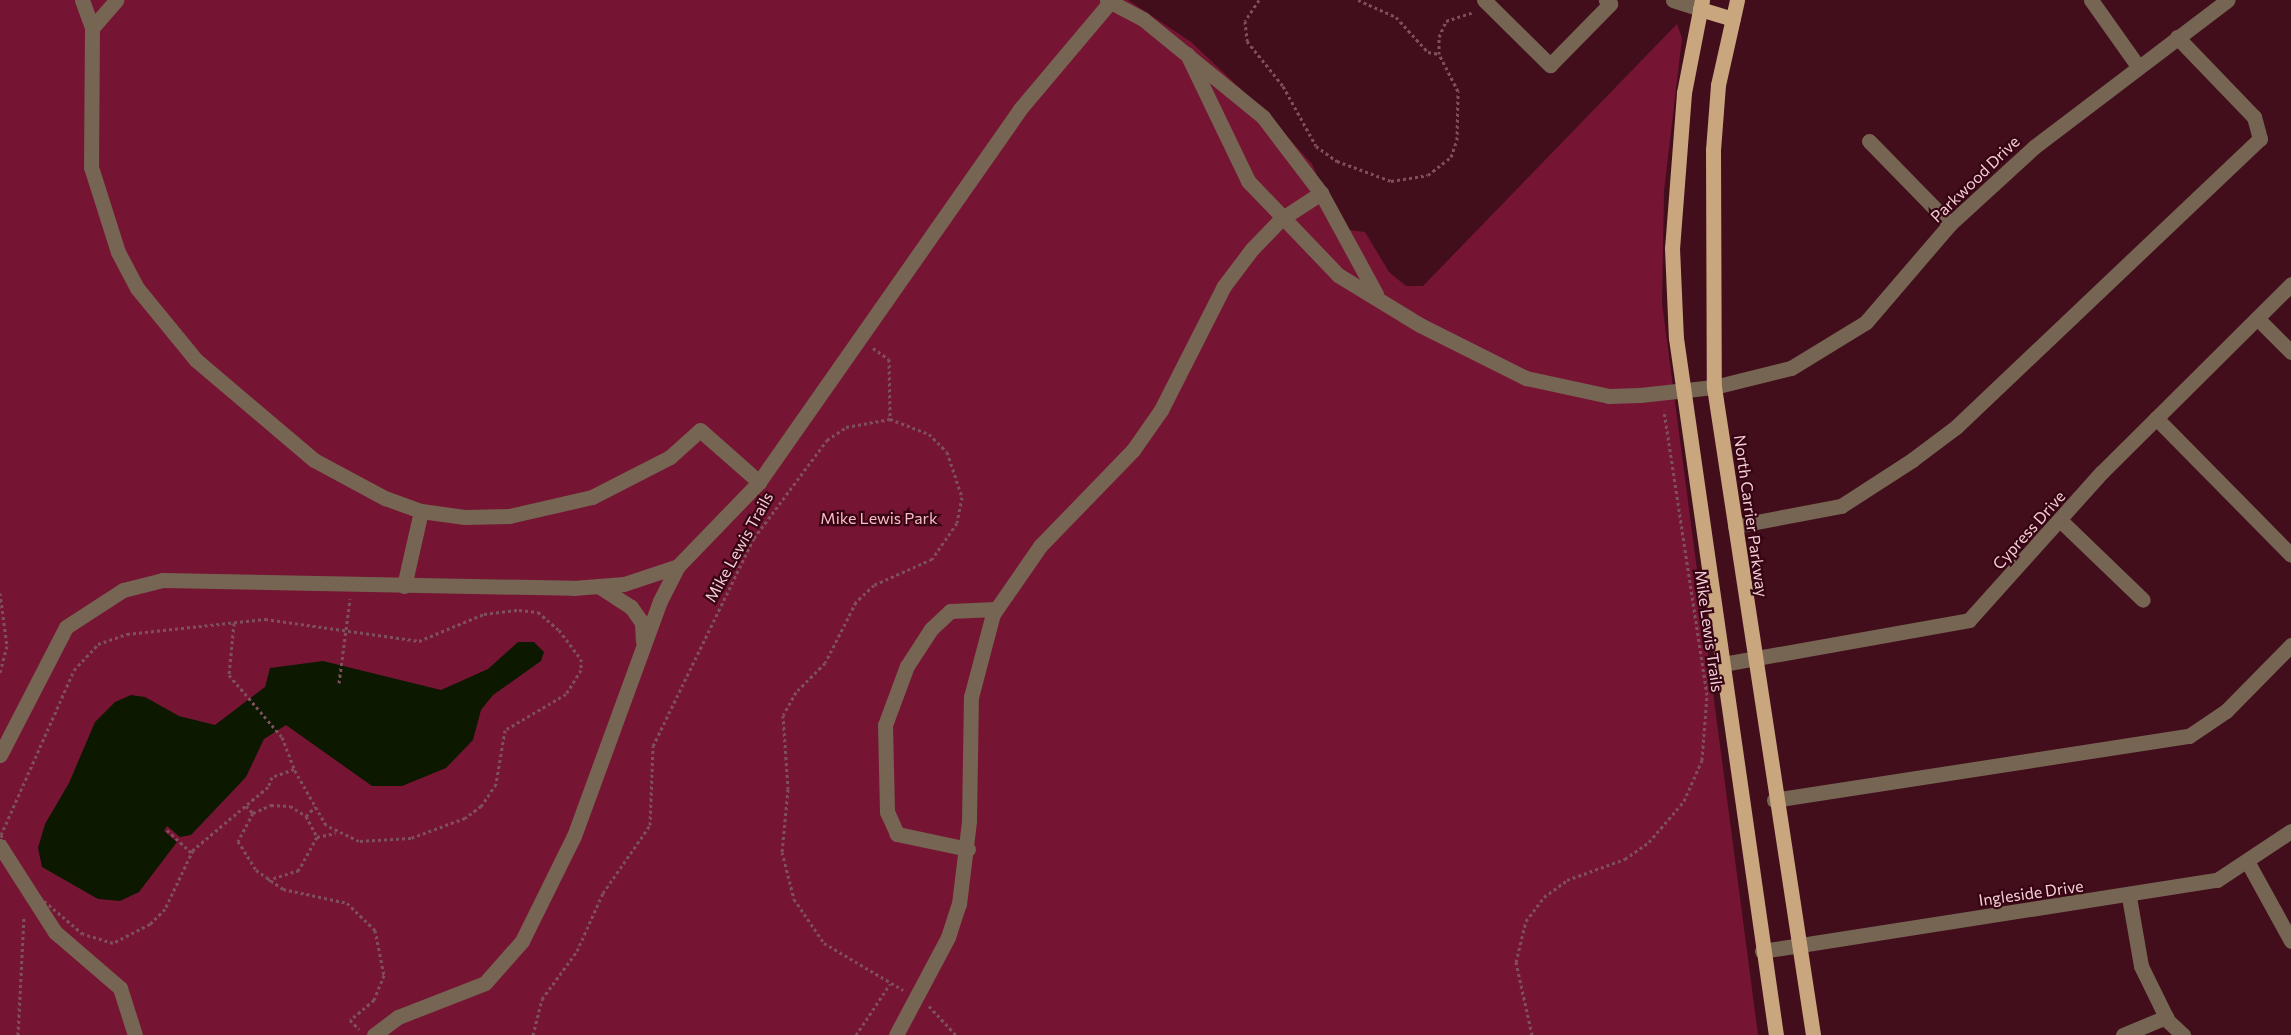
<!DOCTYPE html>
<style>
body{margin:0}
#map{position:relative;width:2291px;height:1035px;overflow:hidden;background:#420e1c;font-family:Commissioner,sans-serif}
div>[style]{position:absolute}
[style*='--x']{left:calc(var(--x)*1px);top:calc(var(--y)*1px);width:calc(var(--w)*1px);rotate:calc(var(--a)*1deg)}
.green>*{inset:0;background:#761533}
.water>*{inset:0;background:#0c1900}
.path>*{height:3px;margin-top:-1.5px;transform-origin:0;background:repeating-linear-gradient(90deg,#7e505b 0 3px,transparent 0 6px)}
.minor>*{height:15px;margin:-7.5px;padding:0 7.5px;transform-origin:7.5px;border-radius:7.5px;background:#766552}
.major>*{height:15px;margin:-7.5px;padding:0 7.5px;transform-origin:7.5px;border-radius:7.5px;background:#caa67f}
span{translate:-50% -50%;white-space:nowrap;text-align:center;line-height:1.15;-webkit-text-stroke:4.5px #360413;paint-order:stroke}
.street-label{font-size:16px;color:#f3d0d5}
.park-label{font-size:16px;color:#f9bdc6}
</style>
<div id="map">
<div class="green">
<i style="clip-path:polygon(0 0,1128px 0,1191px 42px,1261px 108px,1312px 164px,1341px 229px,1365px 232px,1389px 272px,1406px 286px,1423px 286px,1677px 24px,1682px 38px,1664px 191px,1662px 303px,1758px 1035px,0 1035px)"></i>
</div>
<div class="water">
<i style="clip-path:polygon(518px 642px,534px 642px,544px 652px,541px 661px,493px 695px,481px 710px,473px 740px,446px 768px,402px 786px,372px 786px,286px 725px,264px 739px,246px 777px,191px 835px,180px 837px,167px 826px,164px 831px,177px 842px,139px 892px,120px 901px,98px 899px,42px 867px,38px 848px,45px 824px,69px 783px,95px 722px,115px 702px,131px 695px,145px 697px,179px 716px,215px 725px,265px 687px,270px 668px,323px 661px,441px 690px,488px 669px)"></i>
</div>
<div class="path">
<i style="--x:1259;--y:0;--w:25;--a:124"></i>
<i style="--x:1245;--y:21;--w:20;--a:84"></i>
<i style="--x:1247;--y:41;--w:58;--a:51.3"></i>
<i style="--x:1283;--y:86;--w:68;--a:61.2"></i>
<i style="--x:1316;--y:146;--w:26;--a:36"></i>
<i style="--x:1337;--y:161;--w:58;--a:20.3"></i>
<i style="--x:1391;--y:181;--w:37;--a:-9"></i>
<i style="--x:1428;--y:175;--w:29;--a:-38"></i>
<i style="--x:1451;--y:157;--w:18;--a:-71"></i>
<i style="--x:1457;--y:140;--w:49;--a:-88.8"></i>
<i style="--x:1458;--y:91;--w:42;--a:-117.2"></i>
<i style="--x:1439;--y:54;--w:17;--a:-90"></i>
<i style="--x:1439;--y:37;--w:17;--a:-66"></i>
<i style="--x:1446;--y:21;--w:28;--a:-18"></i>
<i style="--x:1358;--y:0;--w:42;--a:24.1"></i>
<i style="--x:1396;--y:17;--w:47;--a:47.6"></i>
<i style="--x:1428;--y:52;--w:11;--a:10"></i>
<i style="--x:873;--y:348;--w:19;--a:35"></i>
<i style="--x:889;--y:359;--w:60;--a:89"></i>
<i style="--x:0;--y:593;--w:53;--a:82.5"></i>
<i style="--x:7;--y:646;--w:28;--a:105"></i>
<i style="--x:519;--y:610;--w:19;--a:6"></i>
<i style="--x:538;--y:612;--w:28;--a:41"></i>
<i style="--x:559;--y:630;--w:36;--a:53"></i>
<i style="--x:581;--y:659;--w:11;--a:90"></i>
<i style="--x:581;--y:670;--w:28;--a:122"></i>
<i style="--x:566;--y:694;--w:71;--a:149.5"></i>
<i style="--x:505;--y:730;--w:55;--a:99.5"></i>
<i style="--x:496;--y:784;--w:27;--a:124"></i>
<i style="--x:481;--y:806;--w:20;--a:143"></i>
<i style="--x:465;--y:818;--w:58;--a:159.7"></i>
<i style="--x:411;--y:838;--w:52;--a:176.7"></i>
<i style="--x:359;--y:841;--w:37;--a:-154"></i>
<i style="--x:326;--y:825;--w:64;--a:-119.7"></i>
<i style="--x:294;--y:769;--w:23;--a:160"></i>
<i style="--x:272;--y:777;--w:11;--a:112"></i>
<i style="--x:268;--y:787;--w:98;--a:140"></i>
<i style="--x:193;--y:850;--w:65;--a:115.4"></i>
<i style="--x:165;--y:909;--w:21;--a:135"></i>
<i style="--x:150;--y:924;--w:42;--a:152.8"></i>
<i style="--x:113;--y:943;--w:31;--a:-163"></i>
<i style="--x:83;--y:934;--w:62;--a:-139.6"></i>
<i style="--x:36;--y:894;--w:69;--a:-120.7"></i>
<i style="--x:1;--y:835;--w:180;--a:-66.1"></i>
<i style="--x:74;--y:670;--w:35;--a:-47"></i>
<i style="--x:98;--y:644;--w:31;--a:-19"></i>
<i style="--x:127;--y:634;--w:139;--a:-6.2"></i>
<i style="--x:265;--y:619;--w:156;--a:8.1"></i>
<i style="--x:419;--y:641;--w:70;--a:-22.6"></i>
<i style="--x:484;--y:614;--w:35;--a:-7"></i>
<i style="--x:234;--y:623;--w:52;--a:95.5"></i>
<i style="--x:229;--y:675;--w:82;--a:49.5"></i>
<i style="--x:282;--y:737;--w:34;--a:69"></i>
<i style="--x:339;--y:683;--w:85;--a:-82.5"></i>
<i style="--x:246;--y:806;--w:10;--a:45"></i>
<i style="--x:253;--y:813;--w:32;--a:118"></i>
<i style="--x:238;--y:841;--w:34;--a:58"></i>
<i style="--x:256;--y:870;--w:33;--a:35"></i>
<i style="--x:283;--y:889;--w:66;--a:12.3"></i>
<i style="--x:347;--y:903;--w:39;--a:44"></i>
<i style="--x:375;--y:930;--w:46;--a:78.7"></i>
<i style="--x:384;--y:975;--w:27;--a:112"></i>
<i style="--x:374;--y:1000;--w:31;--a:140"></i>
<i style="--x:350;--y:1020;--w:13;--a:45"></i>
<i style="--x:253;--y:813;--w:20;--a:-24"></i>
<i style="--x:271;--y:805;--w:19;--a:3"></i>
<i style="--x:290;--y:806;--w:19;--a:32"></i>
<i style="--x:306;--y:816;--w:24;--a:62"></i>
<i style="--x:317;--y:837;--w:38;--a:119"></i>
<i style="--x:299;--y:870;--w:33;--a:162"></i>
<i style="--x:306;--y:816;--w:13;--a:-45"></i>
<i style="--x:167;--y:830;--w:33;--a:43"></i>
<i style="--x:317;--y:837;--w:19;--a:-12"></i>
<i style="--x:929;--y:1006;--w:40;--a:47"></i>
<i style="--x:18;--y:1035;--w:118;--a:-87.1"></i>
<i style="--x:533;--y:1035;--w:37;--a:-76"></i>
<i style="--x:542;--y:999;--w:59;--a:-53.9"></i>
<i style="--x:577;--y:951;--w:64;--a:-65.9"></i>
<i style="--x:603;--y:893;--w:83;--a:-55.3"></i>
<i style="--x:650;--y:825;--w:79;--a:-87.8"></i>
<i style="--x:653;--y:746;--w:231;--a:-64.1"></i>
<i style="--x:754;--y:538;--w:122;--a:-53.3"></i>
<i style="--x:827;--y:440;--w:23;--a:-34"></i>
<i style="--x:846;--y:427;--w:45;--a:-10.3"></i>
<i style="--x:890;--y:419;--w:42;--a:21"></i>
<i style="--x:929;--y:434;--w:25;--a:45"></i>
<i style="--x:947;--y:452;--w:47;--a:71.6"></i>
<i style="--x:962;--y:497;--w:26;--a:101"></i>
<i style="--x:957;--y:523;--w:44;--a:124.8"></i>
<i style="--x:932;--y:559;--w:64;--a:155.9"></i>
<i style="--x:874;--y:585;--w:25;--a:137"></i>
<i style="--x:856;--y:602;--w:68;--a:116.9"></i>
<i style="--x:825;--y:663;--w:41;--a:135"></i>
<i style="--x:796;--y:692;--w:26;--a:119"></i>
<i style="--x:783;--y:715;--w:74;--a:86.1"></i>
<i style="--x:788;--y:789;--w:63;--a:95.4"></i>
<i style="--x:782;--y:852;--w:49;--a:75.7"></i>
<i style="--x:794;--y:899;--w:53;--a:55.7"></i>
<i style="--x:824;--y:943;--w:92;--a:30.7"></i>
<i style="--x:856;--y:1035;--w:61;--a:-56.3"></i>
<i style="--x:1532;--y:1035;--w:75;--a:-102.4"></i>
<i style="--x:1516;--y:962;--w:42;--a:-76.3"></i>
<i style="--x:1526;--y:921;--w:30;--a:-53"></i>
<i style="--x:1544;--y:897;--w:29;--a:-36"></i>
<i style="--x:1567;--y:880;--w:62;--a:-19.9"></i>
<i style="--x:1625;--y:859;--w:29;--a:-35"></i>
<i style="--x:1649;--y:842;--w:54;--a:-49.5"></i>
<i style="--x:1684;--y:801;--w:45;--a:-66.3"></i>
<i style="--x:1702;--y:760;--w:65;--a:-85.6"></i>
<i style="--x:1707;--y:695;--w:288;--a:-98.6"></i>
</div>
<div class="minor">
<i style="--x:82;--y:0;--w:30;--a:70"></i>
<i style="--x:92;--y:28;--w:37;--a:-49"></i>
<i style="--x:1107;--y:0;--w:41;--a:27.8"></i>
<i style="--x:1143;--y:19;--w:155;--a:39.2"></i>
<i style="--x:1263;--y:117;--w:96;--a:52.7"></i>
<i style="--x:1321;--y:193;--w:115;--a:61.4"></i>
<i style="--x:1484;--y:0;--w:93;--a:44.6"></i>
<i style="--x:1550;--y:65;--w:86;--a:-45.5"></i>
<i style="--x:1610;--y:4;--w:6;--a:-135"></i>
<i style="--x:1673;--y:0;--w:28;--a:18"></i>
<i style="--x:2091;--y:0;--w:80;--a:54.7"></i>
<i style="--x:92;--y:28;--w:139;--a:90.4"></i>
<i style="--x:91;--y:167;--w:89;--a:72.4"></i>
<i style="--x:118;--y:252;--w:41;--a:62.2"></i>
<i style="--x:137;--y:288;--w:93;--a:50.7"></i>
<i style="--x:196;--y:360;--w:155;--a:40.3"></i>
<i style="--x:314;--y:460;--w:81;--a:28.2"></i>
<i style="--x:385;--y:498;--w:38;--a:20"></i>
<i style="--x:421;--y:511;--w:44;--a:7.8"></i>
<i style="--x:465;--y:517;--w:44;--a:-1.3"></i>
<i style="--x:509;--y:516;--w:85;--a:-12.9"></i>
<i style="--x:592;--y:497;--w:88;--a:-27.1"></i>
<i style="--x:670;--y:457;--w:40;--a:-42"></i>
<i style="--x:700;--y:430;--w:79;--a:41.4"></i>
<i style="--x:1187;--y:54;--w:141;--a:64.3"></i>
<i style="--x:1248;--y:181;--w:130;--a:46.2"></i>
<i style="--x:1338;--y:275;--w:96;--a:31.4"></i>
<i style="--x:1420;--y:325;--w:119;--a:26.6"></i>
<i style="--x:1526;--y:378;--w:85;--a:12.2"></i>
<i style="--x:1609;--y:396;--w:31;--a:-2"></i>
<i style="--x:1640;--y:395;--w:74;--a:-6.2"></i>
<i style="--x:1714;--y:387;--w:79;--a:-13.9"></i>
<i style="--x:1791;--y:368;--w:88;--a:-31.5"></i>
<i style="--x:1866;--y:322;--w:129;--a:-49.4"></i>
<i style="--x:1950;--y:224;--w:114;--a:-42.5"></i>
<i style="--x:2034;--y:147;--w:243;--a:-37.2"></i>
<i style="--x:1869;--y:141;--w:116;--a:45.7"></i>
<i style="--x:2257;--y:318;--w:48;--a:45"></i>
<i style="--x:2156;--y:418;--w:192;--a:45.4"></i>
<i style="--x:2062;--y:522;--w:112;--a:43.9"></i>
<i style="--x:1735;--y:526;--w:108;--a:-10.7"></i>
<i style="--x:1841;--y:506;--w:85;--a:-32.9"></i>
<i style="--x:1912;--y:460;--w:55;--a:-36.9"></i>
<i style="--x:1956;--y:427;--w:419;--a:-43.5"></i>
<i style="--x:2260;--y:139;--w:23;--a:-105"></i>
<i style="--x:2254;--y:117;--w:111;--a:-133.9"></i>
<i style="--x:404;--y:586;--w:77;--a:-77.2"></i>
<i style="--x:600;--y:587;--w:37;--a:33"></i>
<i style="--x:631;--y:607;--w:19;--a:55"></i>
<i style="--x:642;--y:623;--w:18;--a:87"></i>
<i style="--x:1723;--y:664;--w:250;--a:-10.1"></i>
<i style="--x:1969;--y:620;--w:199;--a:-48.1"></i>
<i style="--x:2102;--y:472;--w:267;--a:-44.8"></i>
<i style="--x:0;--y:755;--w:144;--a:-62.7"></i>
<i style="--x:66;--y:627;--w:68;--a:-33"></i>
<i style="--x:123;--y:590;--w:41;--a:-14"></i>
<i style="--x:163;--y:580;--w:410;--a:1.1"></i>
<i style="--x:573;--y:588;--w:51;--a:-4.5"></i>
<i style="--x:624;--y:584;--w:57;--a:-18.4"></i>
<i style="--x:1774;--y:800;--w:420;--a:-8.8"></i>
<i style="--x:2189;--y:736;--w:45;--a:-34"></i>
<i style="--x:2226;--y:711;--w:93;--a:-45.4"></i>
<i style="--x:0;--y:846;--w:102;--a:57.4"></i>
<i style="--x:55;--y:932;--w:86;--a:40.7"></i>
<i style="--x:120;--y:988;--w:49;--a:72.3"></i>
<i style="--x:968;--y:849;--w:73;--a:-168.1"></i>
<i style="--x:897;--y:834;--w:24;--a:-114"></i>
<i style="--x:887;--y:812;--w:87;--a:-91.3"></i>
<i style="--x:885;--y:725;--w:63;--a:-69.6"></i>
<i style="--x:907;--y:666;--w:44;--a:-57"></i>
<i style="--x:931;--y:629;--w:26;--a:-43"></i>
<i style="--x:950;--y:611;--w:46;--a:-2.5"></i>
<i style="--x:2247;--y:861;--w:91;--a:61.2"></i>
<i style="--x:2129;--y:897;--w:70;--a:80.1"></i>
<i style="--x:2141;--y:966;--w:61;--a:63.9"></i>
<i style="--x:2168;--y:1021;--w:21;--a:43"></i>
<i style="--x:1762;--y:951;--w:461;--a:-8.9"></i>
<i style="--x:2217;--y:880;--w:89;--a:-33.5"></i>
<i style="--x:374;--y:1035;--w:30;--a:-37"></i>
<i style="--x:398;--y:1017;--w:93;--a:-21.3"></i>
<i style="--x:485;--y:983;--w:56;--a:-48.6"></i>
<i style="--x:522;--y:941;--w:117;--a:-63.7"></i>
<i style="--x:574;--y:836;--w:250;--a:-69.9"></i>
<i style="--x:660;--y:601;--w:39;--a:-63"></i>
<i style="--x:678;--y:566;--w:117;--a:-46"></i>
<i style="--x:759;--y:482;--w:455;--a:-55"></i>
<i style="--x:1020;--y:109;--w:140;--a:-49.9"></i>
<i style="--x:896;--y:1035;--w:111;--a:-62"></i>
<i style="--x:948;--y:937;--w:35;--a:-72"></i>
<i style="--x:959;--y:904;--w:84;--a:-83.1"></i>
<i style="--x:969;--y:821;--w:124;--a:-89.1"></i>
<i style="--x:971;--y:697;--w:86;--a:-75.2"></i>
<i style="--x:993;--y:614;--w:83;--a:-55.3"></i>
<i style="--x:1040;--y:546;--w:134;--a:-45.9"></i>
<i style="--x:1133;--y:450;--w:49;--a:-55"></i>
<i style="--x:1161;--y:410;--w:139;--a:-63.1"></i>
<i style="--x:1224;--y:286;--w:46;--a:-52.9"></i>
<i style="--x:1252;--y:249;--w:42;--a:-46"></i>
<i style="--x:1281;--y:219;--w:48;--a:-33"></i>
<i style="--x:2123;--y:1035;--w:47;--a:-22.7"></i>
</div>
<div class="major">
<i style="--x:1702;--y:0;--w:95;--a:101"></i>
<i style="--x:1684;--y:93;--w:155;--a:94.4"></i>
<i style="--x:1672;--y:248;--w:90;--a:87.5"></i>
<i style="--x:1676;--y:338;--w:704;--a:81.84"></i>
<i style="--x:1737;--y:0;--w:87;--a:102.6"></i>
<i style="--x:1718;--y:85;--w:65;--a:94.4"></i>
<i style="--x:1713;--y:150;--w:237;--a:89.8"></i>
<i style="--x:1714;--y:387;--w:656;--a:81.31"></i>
<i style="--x:1700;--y:9;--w:34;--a:17"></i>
</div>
<div class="street-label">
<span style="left:1975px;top:179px;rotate:-44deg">Parkwood Drive</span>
<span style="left:1751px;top:516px;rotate:82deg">North Carrier Parkway</span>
<span style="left:2029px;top:530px;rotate:-48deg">Cypress Drive</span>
<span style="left:739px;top:547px;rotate:-61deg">Mike Lewis Trails</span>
<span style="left:1709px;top:631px;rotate:82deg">Mike Lewis Trails</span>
<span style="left:2031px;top:893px;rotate:-8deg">Ingleside Drive</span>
</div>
<div class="park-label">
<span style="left:879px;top:518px">Mike Lewis Park</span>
</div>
</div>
